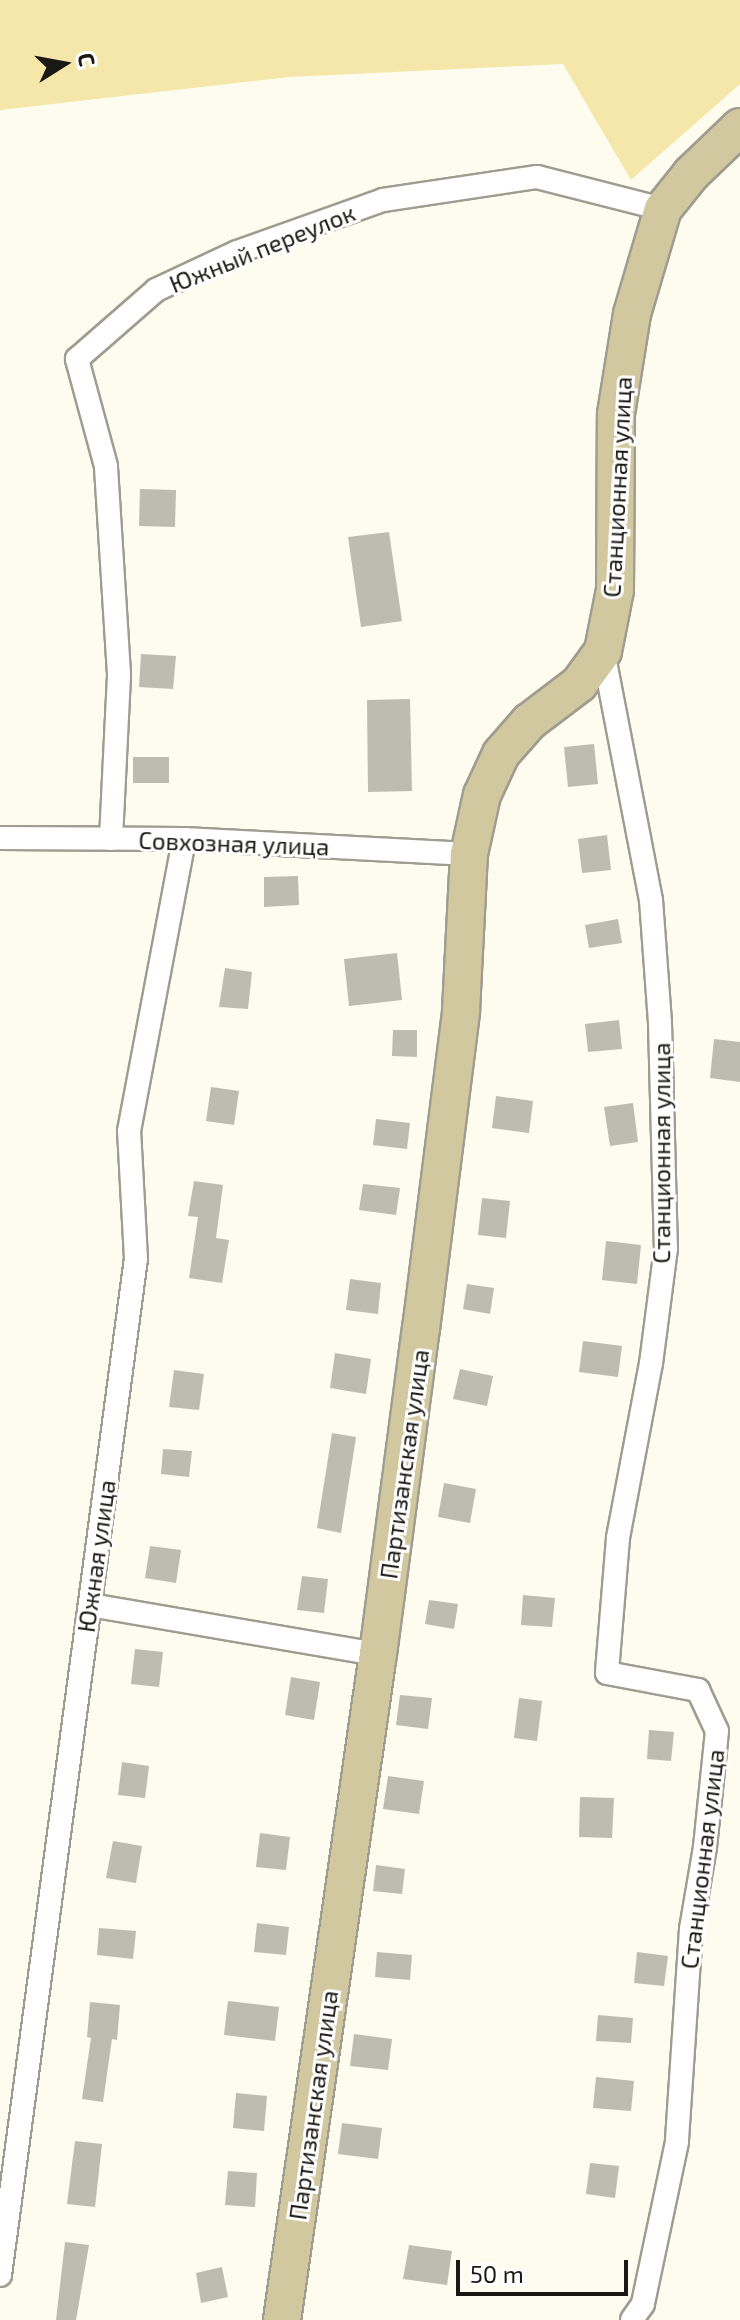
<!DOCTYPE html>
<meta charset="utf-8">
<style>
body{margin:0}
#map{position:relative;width:740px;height:2320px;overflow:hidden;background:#fefcef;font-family:"Exo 2",sans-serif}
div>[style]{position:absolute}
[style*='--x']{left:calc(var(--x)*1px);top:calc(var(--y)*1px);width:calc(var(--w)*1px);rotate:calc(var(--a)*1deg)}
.green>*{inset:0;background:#f4e7a9}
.building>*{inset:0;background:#bebcaf}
.roads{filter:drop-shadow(2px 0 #9f9c90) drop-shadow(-2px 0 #9f9c90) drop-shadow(0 2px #9f9c90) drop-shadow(0 -2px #9f9c90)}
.street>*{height:22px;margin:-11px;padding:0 11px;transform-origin:11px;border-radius:11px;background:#fff}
.primary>*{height:36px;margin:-18px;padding:0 18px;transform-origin:18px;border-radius:18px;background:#d1c89f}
span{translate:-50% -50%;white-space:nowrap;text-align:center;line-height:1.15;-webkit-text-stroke:6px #fff;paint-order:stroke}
.street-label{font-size:24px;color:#191814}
.north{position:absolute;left:24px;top:24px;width:80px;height:80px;-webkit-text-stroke:6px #fff;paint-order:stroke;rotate:79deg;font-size:22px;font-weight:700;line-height:32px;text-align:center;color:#191814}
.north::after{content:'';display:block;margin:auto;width:28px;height:36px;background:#191814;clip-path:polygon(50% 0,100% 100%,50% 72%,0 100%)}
.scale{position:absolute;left:456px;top:2260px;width:172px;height:36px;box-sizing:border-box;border:4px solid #191814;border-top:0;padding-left:10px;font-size:24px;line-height:28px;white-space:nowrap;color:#191814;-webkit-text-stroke:6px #fff;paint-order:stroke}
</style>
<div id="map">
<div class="green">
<i style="clip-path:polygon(0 0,740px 0,740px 84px,631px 180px,563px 64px,289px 77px,0 110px)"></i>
</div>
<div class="building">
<i style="clip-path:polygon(140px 489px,176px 490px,175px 527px,139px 526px)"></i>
<i style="clip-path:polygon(389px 532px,402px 621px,361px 627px,348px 537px)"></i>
<i style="clip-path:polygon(141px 654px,176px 656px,173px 689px,139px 687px)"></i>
<i style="clip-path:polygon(410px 699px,412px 791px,368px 792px,367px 700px)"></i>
<i style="clip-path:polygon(594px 744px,598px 784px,568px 787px,564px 747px)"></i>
<i style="clip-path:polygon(133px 757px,169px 757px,169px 783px,133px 783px)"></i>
<i style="clip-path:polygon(607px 835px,611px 870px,582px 873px,578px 839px)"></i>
<i style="clip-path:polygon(298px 876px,299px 905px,264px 907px,264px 877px)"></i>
<i style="clip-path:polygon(618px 919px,622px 943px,589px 948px,585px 925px)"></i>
<i style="clip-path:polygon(397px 953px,402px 1000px,349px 1006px,344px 959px)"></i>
<i style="clip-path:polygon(225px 968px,252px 972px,248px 1009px,219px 1007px)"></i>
<i style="clip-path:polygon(619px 1020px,622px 1049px,588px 1052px,585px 1024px)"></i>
<i style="clip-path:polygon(393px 1030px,417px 1030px,417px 1057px,392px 1056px)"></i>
<i style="clip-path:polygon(714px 1039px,740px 1042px,740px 1082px,710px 1078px)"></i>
<i style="clip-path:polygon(211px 1087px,239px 1091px,234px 1125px,206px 1121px)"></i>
<i style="clip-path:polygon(496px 1096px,533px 1101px,529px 1133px,492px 1128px)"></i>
<i style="clip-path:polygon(633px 1103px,638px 1142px,610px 1146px,604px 1107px)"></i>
<i style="clip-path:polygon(376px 1119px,410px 1123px,407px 1149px,373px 1145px)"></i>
<i style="clip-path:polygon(194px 1181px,223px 1185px,216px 1238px,229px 1240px,222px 1283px,189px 1278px,198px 1217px,188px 1216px)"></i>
<i style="clip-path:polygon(363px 1184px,400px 1188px,396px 1215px,359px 1210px)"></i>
<i style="clip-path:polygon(482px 1198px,510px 1201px,506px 1238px,478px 1235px)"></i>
<i style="clip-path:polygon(606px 1241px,641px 1245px,637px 1284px,602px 1280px)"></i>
<i style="clip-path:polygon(350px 1279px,381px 1283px,378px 1314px,346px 1310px)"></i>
<i style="clip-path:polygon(467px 1284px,494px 1288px,490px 1314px,463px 1309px)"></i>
<i style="clip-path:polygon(583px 1341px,622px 1346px,618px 1377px,579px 1372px)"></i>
<i style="clip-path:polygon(335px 1353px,371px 1359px,366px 1394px,330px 1388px)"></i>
<i style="clip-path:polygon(460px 1369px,493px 1376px,487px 1406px,453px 1399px)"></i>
<i style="clip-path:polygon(174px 1370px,204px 1374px,199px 1410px,169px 1407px)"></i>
<i style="clip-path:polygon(332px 1433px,356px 1437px,341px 1533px,317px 1528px)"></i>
<i style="clip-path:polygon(163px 1449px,192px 1451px,189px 1477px,161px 1474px)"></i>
<i style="clip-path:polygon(444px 1483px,476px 1489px,470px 1523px,438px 1517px)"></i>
<i style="clip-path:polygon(150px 1546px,181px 1550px,176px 1583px,145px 1578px)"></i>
<i style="clip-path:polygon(302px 1576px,328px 1579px,324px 1613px,297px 1610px)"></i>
<i style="clip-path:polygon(523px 1595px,555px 1598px,552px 1627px,521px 1625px)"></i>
<i style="clip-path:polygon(429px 1600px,458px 1604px,454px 1629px,425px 1624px)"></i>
<i style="clip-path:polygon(135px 1649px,163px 1652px,159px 1687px,131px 1684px)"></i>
<i style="clip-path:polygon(291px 1677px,320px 1682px,314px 1720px,285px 1715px)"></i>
<i style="clip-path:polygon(400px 1695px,432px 1698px,428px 1729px,396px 1725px)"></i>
<i style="clip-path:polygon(519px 1698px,542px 1701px,537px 1741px,514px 1738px)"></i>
<i style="clip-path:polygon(649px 1730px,674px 1732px,671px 1761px,647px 1759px)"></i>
<i style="clip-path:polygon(122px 1762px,149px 1766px,145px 1798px,118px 1795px)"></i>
<i style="clip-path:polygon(388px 1776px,424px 1781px,419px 1814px,383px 1809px)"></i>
<i style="clip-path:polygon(580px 1797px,614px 1798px,612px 1838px,579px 1837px)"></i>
<i style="clip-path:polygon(260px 1833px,290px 1837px,286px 1870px,256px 1867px)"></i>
<i style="clip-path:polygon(113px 1841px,142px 1846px,136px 1883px,106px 1878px)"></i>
<i style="clip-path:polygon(376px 1865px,405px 1869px,402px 1894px,373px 1891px)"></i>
<i style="clip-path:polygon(257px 1923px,289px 1927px,286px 1955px,254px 1952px)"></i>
<i style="clip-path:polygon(99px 1928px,136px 1931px,133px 1959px,97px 1955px)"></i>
<i style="clip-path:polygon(377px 1952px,412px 1955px,410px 1980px,375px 1977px)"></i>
<i style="clip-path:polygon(637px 1952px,668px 1956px,664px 1986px,634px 1983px)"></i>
<i style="clip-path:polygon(228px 2001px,279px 2007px,275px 2041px,224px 2035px)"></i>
<i style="clip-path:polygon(90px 2002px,120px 2005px,117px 2040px,112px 2039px,103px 2102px,82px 2099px,91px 2038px,87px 2037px)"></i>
<i style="clip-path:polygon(598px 2015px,633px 2018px,631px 2043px,596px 2041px)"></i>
<i style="clip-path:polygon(354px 2034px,392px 2039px,388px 2070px,350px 2066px)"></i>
<i style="clip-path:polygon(596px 2077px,634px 2081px,631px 2111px,593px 2108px)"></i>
<i style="clip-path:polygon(236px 2093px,267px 2096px,264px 2131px,233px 2128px)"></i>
<i style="clip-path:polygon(342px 2123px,382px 2128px,378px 2159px,338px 2154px)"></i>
<i style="clip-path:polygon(75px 2141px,102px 2144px,95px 2207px,67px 2204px)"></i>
<i style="clip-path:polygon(590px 2163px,619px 2166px,615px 2198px,586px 2194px)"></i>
<i style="clip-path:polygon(228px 2171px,257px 2173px,255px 2207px,225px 2205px)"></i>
<i style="clip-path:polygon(65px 2242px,89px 2245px,76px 2320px,56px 2320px)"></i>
<i style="clip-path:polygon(409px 2245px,452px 2251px,447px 2285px,403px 2279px)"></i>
<i style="clip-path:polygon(222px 2267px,228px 2297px,201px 2303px,196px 2273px)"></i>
</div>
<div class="roads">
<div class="street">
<i style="--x:603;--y:651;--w:254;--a:79.1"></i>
<i style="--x:651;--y:900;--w:123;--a:85.8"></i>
<i style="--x:660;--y:1023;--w:225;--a:88.5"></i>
<i style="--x:666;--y:1248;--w:116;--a:97.4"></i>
<i style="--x:651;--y:1363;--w:178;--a:100.7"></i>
<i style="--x:618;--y:1538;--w:135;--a:94.7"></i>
<i style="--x:607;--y:1673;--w:93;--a:10.6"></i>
<i style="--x:698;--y:1690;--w:45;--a:65.1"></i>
<i style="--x:717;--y:1731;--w:117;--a:95.9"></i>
<i style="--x:705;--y:1847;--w:83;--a:99.7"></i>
<i style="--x:691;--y:1929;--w:213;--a:93.8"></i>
<i style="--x:677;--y:2142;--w:166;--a:101.9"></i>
<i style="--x:643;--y:2304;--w:19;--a:125"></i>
<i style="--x:0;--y:838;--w:184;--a:0.3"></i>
<i style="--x:184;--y:839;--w:285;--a:3"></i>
<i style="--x:111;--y:839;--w:165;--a:-87.2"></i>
<i style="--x:119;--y:674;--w:208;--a:-93.6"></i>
<i style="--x:106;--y:466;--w:111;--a:-105.2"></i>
<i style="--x:77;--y:359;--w:105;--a:-41.1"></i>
<i style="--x:156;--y:290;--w:89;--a:-25.1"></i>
<i style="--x:237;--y:252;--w:155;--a:-19.6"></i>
<i style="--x:383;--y:200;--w:156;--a:-8.5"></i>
<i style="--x:537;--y:177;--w:130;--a:14.3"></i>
<i style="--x:90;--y:1605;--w:292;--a:9.7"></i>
<i style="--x:0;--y:2275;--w:1025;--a:-82.38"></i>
<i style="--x:136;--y:1259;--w:128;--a:-93.1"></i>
<i style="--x:129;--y:1131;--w:297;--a:-79.3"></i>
</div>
<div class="primary">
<i style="--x:282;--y:2320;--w:673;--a:-81.8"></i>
<i style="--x:378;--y:1654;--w:328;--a:-82.5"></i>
<i style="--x:421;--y:1329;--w:321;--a:-82.8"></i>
<i style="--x:461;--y:1011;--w:157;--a:-87.1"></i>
<i style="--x:469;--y:854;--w:60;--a:-77.6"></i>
<i style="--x:482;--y:795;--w:45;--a:-65.1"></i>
<i style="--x:501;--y:754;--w:43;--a:-48.8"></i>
<i style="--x:529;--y:722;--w:63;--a:-37.2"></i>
<i style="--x:579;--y:684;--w:41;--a:-54"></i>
<i style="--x:603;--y:651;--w:62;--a:-78.9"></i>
<i style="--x:615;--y:590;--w:176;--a:-89.7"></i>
<i style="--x:616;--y:414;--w:101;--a:-80.9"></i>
<i style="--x:632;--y:314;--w:109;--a:-73.6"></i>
<i style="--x:663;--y:209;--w:45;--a:-51.3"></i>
<i style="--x:691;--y:174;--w:68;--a:-43.8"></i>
</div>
</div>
<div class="street-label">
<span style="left:262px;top:248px;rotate:-22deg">Южный переулок</span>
<span style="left:617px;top:487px;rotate:-87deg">Станционная улица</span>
<span style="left:234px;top:843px;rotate:2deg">Совхозная улица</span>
<span style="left:661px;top:1153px;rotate:-90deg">Станционная улица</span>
<span style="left:404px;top:1464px;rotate:-82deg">Партизанская улица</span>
<span style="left:96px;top:1556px;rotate:-82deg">Южная улица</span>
<span style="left:702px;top:1859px;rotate:-83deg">Станционная улица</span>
<span style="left:313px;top:2105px;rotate:-82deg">Партизанская улица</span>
</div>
<div class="north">С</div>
<div class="scale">50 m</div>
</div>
